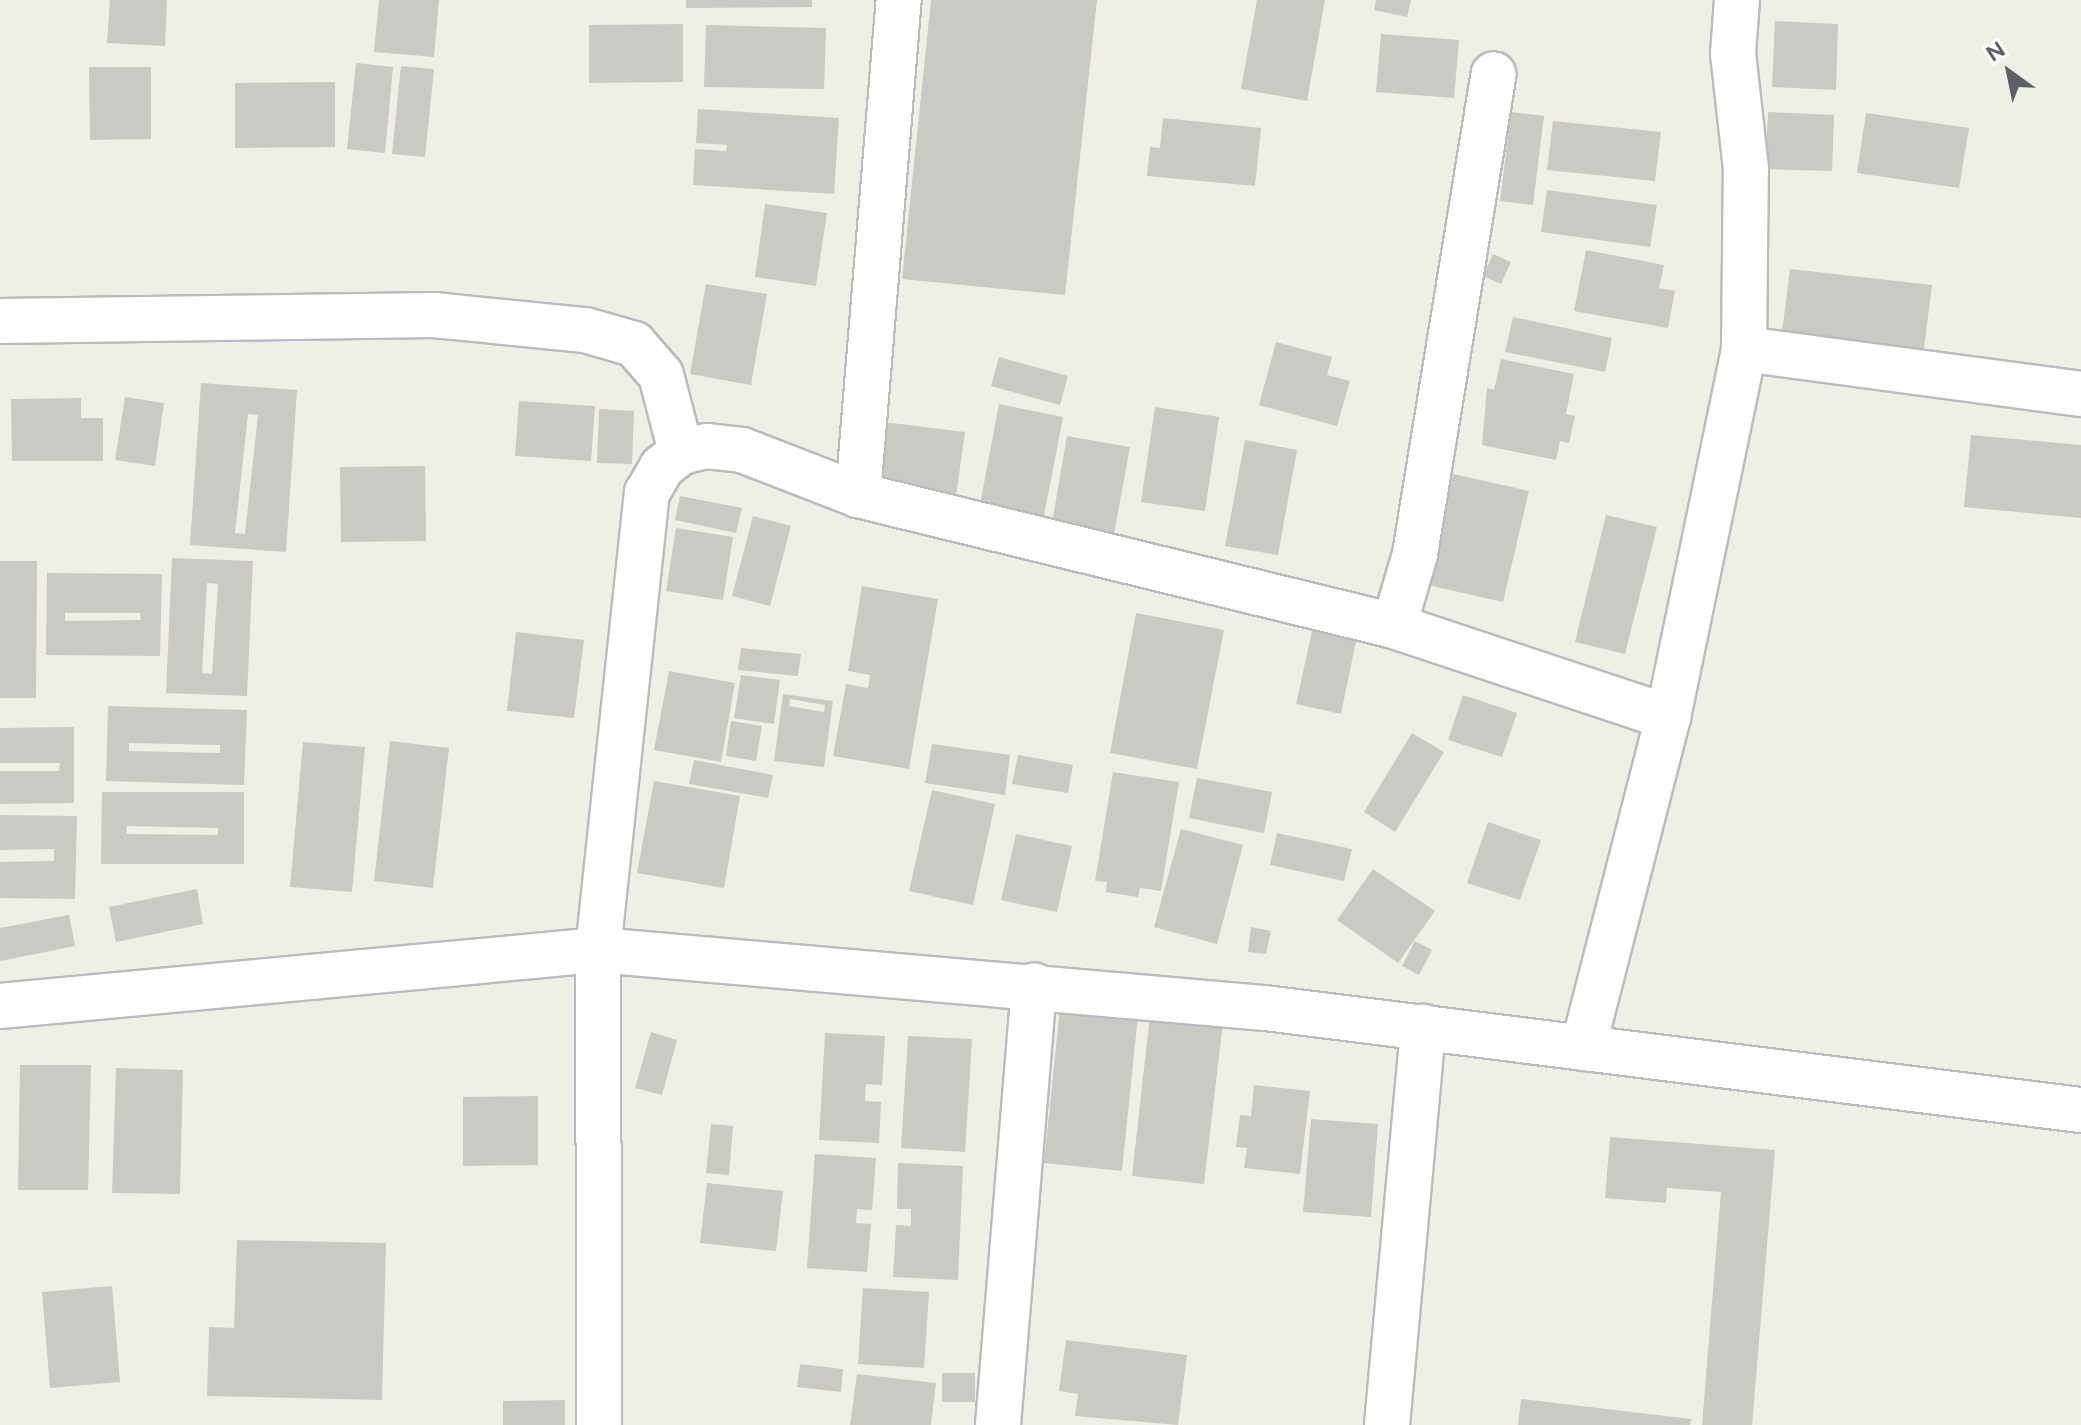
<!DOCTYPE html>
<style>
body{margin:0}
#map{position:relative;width:2081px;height:1425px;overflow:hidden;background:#f0efe6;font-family:Figtree,sans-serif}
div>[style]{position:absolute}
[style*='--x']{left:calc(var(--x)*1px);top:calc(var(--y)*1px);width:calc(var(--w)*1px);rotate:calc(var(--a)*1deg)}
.building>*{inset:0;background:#cbc9c3}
.roads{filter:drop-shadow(2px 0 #b8bbc0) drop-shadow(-2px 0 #b8bbc0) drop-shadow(0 2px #b8bbc0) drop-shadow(0 -2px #b8bbc0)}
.minor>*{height:44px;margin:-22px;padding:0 22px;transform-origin:22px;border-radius:22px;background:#fff}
span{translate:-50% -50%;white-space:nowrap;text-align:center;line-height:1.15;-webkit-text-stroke:8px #fff;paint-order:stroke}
.north{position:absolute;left:1969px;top:32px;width:80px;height:80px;-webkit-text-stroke:6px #fff;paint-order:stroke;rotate:327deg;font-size:22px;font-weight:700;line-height:32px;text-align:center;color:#5d6167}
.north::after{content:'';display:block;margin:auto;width:28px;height:36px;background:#5d6167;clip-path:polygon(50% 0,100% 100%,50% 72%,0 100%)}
</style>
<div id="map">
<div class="building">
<i style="clip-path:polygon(110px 0,167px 0,165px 46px,107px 43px)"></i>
<i style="clip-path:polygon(379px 0,439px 0,434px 57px,374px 52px)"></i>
<i style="clip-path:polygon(686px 0,812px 0,812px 7px,686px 8px)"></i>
<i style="clip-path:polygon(931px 0,1097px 0,1065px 295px,902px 279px)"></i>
<i style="clip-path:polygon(1257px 0,1325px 0,1307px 101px,1241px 89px)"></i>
<i style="clip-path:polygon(1376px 0,1411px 0,1407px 17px,1374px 10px)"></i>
<i style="clip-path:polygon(1775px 21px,1838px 24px,1836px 90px,1772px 87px)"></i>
<i style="clip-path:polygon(683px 24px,683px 82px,589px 83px,589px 25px)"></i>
<i style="clip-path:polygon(706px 25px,826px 28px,824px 89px,704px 87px)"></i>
<i style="clip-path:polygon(1381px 34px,1459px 40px,1454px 98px,1376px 92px)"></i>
<i style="clip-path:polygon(356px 63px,393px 67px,385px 153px,347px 149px)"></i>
<i style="clip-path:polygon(401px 66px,434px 69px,425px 157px,392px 154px)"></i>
<i style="clip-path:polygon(89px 67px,151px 67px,151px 139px,90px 140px)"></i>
<i style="clip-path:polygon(335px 82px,335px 147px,235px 148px,235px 83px)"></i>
<i style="clip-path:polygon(698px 109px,839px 118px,834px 194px,693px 185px,695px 149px,726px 151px,727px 145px,696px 143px)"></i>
<i style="clip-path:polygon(1511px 112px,1544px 116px,1533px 205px,1500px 201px)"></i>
<i style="clip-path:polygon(1768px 112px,1834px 115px,1832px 171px,1765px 169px)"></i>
<i style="clip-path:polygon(1866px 113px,1969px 128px,1959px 188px,1857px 173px)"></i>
<i style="clip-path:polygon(1163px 118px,1261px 128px,1255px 186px,1147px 176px,1150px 147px,1160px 148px)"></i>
<i style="clip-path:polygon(1553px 121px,1661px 132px,1655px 181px,1547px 170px)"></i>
<i style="clip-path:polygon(1547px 190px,1657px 205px,1650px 247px,1541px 232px)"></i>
<i style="clip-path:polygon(765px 204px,827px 213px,816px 286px,755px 277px)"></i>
<i style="clip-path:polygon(1586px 250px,1664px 265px,1659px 288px,1675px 291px,1668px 328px,1574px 311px)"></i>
<i style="clip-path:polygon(1493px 254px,1511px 262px,1501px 284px,1483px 276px)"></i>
<i style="clip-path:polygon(1790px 269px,1932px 285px,1924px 349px,1782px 333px)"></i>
<i style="clip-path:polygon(706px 284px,767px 294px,751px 385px,690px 374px)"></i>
<i style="clip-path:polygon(1513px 317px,1612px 338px,1605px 372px,1505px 352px)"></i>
<i style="clip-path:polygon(1276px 342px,1332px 357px,1327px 375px,1350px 381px,1337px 426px,1259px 405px)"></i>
<i style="clip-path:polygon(999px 357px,1068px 376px,1060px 405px,991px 386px)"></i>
<i style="clip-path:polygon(1501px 359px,1574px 374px,1566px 414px,1575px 416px,1569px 443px,1560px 441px,1556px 460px,1482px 445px,1487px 388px,1494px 390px)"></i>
<i style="clip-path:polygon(evenodd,201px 383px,297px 390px,286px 552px,190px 545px,201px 383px,248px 414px,258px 415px,245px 534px,235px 533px,248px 414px)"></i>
<i style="clip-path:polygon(125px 397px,164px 403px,155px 466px,115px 460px)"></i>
<i style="clip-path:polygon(81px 398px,81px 418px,103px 418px,103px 461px,12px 461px,11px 399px)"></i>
<i style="clip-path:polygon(519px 401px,595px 406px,591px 461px,515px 456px)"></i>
<i style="clip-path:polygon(999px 404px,1063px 417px,1042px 526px,978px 515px)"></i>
<i style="clip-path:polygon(1155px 407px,1219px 417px,1205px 511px,1141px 502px)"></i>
<i style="clip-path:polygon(599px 409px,634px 411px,632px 464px,597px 463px)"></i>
<i style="clip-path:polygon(884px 422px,965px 432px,956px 496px,876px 487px)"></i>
<i style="clip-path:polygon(1971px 435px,2081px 445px,2081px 518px,1964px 507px)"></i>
<i style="clip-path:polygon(1067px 436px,1130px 447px,1114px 534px,1052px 523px)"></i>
<i style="clip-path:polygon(1245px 440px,1297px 450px,1278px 555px,1225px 546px)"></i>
<i style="clip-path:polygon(425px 466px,426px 541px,341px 542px,340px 467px)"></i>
<i style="clip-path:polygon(1453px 474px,1529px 491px,1503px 602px,1428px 585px)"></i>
<i style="clip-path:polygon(680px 496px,742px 508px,736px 533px,675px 520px)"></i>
<i style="clip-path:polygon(1606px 515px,1657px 527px,1625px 654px,1575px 642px)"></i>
<i style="clip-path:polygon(753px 516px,791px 526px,770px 606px,732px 596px)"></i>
<i style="clip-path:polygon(676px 528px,733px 537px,723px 600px,666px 591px)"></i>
<i style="clip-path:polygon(evenodd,172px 558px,253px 561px,247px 696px,166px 693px,172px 558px,207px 583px,218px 584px,212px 674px,202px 673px,207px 583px)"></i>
<i style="clip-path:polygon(0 561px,37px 561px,36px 698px,0 698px)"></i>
<i style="clip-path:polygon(evenodd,47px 573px,162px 574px,160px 656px,46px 655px,47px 573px,65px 613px,140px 613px,141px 620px,65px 621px,65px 613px)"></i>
<i style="clip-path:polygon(862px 586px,938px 599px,909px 769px,833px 756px,846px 684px,868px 688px,870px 675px,848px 671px)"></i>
<i style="clip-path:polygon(1136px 613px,1224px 630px,1197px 769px,1110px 753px)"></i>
<i style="clip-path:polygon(1313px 627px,1357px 636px,1341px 714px,1296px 704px)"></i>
<i style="clip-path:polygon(516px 632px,584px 640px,574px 718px,507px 711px)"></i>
<i style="clip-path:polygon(741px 648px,801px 654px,798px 676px,738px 670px)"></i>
<i style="clip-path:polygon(669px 671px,735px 683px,721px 762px,654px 750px)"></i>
<i style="clip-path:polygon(741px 675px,780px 680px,774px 724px,734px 718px)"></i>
<i style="clip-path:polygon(evenodd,783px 694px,833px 701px,824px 767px,774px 761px,783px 694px,790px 699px,825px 705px,824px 712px,789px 706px,790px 699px)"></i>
<i style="clip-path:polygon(1463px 695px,1517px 713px,1502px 757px,1448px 740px)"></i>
<i style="clip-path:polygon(evenodd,108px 706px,247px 710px,244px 785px,106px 781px,108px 706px,129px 743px,220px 745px,220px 753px,129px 751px,129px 743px)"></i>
<i style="clip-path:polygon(731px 721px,762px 726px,756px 761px,726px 756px)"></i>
<i style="clip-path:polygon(74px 727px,74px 803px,0 804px,0 771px,59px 771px,60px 763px,0 763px,0 728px)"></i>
<i style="clip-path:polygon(1412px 733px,1444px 752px,1395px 832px,1364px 812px)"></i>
<i style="clip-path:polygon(390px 741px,449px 748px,433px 888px,374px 881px)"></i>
<i style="clip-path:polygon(303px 742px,365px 747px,352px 892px,290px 887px)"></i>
<i style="clip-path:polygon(932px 744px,1010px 755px,1005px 795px,925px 783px)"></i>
<i style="clip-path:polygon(1018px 755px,1073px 765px,1068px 793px,1012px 784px)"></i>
<i style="clip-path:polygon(694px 760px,773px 775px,768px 798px,689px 784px)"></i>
<i style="clip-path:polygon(1113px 772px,1179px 782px,1161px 891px,1140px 888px,1138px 897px,1106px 892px,1107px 882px,1095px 881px)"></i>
<i style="clip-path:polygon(1197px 778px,1272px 792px,1264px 833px,1189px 818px)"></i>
<i style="clip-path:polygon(654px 781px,740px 796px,724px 888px,637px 873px)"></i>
<i style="clip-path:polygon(932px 790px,995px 804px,973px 905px,909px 891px)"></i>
<i style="clip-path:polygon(evenodd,102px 792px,244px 792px,244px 864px,101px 864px,102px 792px,127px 826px,218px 828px,218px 835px,126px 834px,127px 826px)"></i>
<i style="clip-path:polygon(0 815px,77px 816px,75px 899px,0 898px,0 862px,54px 861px,54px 849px,0 850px)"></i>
<i style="clip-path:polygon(1488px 822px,1541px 840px,1520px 900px,1467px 883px)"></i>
<i style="clip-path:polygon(1181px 829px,1243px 845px,1217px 944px,1154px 927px)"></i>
<i style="clip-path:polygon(1277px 833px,1352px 849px,1344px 881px,1270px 865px)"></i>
<i style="clip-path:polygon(1016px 834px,1072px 846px,1057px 912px,1001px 900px)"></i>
<i style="clip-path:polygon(1373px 869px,1435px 911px,1398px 963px,1337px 920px)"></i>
<i style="clip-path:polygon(197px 889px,203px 924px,116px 942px,109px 907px)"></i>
<i style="clip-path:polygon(69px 915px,75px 946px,0 961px,0 928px)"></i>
<i style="clip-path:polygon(1251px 927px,1271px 931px,1266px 954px,1248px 952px)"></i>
<i style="clip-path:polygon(1415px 941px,1432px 950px,1419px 975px,1402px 966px)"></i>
<i style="clip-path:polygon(1060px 1008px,1138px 1015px,1122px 1171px,1044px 1163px)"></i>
<i style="clip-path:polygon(1150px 1015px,1223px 1022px,1204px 1184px,1132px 1176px)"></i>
<i style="clip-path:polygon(651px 1032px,677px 1040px,662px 1095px,635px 1088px)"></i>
<i style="clip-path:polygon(825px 1033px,885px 1036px,882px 1085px,866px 1084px,865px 1101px,881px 1102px,879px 1143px,819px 1140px)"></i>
<i style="clip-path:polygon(908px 1036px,972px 1039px,965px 1152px,901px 1148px)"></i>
<i style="clip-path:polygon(20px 1065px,91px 1065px,88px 1190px,18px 1190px)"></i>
<i style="clip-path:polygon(116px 1068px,183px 1070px,180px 1194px,112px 1193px)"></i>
<i style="clip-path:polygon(1254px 1085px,1310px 1091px,1300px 1174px,1244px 1168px,1247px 1148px,1236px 1147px,1240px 1115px,1251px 1116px)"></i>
<i style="clip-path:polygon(538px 1096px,538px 1165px,463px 1166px,463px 1097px)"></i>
<i style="clip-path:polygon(1311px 1119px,1378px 1124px,1371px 1217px,1303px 1212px)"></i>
<i style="clip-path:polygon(711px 1124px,733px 1126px,729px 1175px,706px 1173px)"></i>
<i style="clip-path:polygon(1610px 1137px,1775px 1150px,1752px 1425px,1702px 1425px,1721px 1192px,1667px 1188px,1666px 1203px,1605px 1198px)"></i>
<i style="clip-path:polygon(815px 1154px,876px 1158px,872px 1210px,857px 1209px,856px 1223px,871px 1224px,867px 1272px,807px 1268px)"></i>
<i style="clip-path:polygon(898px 1163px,963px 1166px,958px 1280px,893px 1277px,896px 1225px,911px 1226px,911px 1209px,897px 1209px)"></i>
<i style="clip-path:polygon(707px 1183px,783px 1191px,776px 1251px,700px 1243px)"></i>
<i style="clip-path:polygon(237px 1240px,386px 1243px,382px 1400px,207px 1396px,209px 1327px,234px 1328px)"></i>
<i style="clip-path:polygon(112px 1286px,120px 1382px,50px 1388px,42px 1292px)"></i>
<i style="clip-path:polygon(863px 1288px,929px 1292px,924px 1368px,858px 1364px)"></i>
<i style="clip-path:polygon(1066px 1340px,1187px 1355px,1178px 1425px,1075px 1416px,1078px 1394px,1059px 1391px)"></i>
<i style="clip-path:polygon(800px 1364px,843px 1369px,841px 1392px,797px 1387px)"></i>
<i style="clip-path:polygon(942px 1373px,975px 1373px,975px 1402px,942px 1402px)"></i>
<i style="clip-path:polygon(857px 1374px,936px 1383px,931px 1425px,850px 1425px)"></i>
<i style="clip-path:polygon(1521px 1399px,1691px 1419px,1690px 1425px,1518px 1425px)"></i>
<i style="clip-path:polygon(565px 1400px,565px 1425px,503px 1425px,503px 1401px)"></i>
</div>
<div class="roads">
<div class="minor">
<i style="--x:0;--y:321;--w:434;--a:-0.8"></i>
<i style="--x:434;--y:315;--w:152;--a:5.7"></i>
<i style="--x:585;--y:330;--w:51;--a:15.9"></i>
<i style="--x:634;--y:344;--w:41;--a:48.9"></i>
<i style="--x:661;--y:375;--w:80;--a:75.4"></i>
<i style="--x:1744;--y:349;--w:340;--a:7.6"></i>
<i style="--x:858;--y:495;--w:497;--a:-85.3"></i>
<i style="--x:1394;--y:626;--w:75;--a:-73.7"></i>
<i style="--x:1415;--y:554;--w:486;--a:-80.7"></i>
<i style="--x:0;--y:1006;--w:601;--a:-5.35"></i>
<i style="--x:598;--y:950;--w:670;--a:4.97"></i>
<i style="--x:1265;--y:1008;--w:822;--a:7.13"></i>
<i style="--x:1583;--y:1048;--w:342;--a:-75.6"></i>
<i style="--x:1668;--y:717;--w:376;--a:-78.3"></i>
<i style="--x:1744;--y:349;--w:180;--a:-89.4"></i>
<i style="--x:1746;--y:169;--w:116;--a:-96.4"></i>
<i style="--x:1733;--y:54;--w:54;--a:-85.8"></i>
<i style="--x:599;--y:1425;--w:475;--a:-90.1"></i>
<i style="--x:598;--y:950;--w:460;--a:-83.9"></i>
<i style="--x:647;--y:493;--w:30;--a:-60"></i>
<i style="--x:662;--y:467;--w:24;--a:-38"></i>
<i style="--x:681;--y:452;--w:26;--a:-13"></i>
<i style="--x:706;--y:446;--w:36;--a:6"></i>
<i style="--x:742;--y:450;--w:124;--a:21.2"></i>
<i style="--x:858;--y:495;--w:552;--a:13.73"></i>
<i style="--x:1394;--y:626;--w:289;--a:18.4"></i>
<i style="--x:998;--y:1425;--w:441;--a:-85.3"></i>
<i style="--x:1387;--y:1425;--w:400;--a:-84.8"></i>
</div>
</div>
<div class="north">N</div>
</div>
